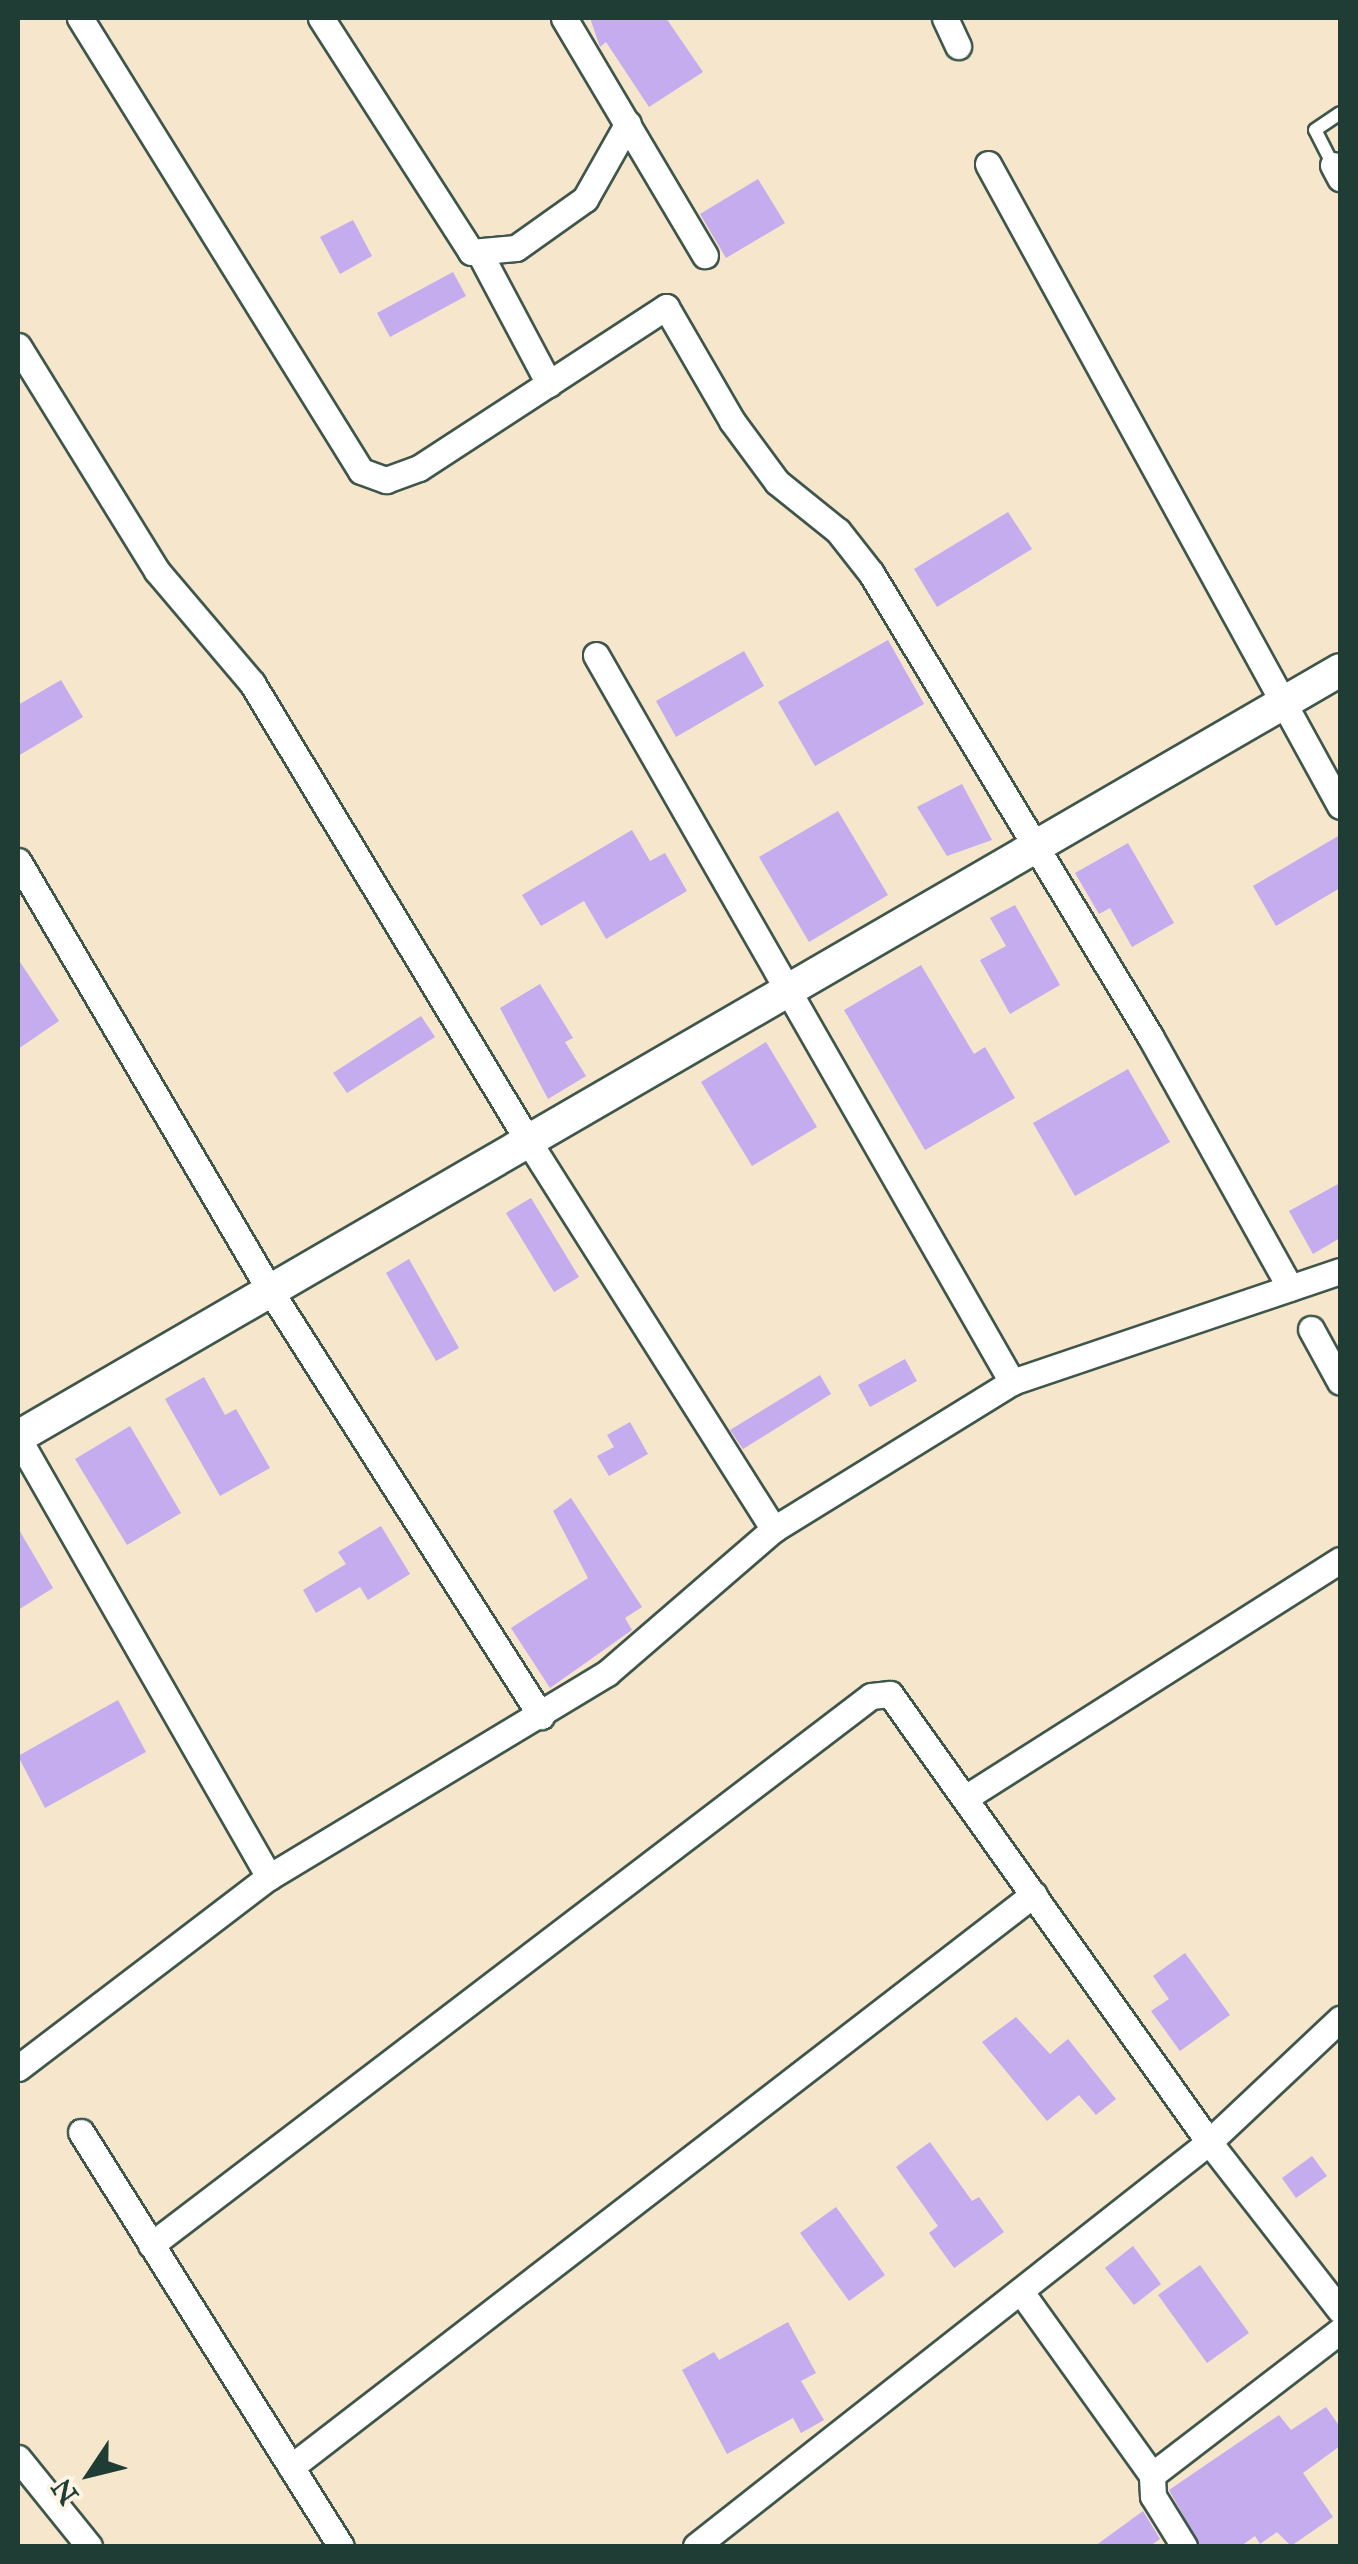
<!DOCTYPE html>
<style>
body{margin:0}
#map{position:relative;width:1358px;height:2564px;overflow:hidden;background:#f5e6cc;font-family:"IM FELL Great Primer",serif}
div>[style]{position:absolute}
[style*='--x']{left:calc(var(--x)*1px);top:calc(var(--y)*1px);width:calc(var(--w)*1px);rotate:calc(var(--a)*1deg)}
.building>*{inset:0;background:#c4acef}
.roads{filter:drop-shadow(2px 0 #3f564b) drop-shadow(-2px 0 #3f564b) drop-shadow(0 2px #3f564b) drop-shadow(0 -2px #3f564b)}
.service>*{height:12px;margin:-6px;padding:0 6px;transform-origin:6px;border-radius:6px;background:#fff}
.minor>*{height:25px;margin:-12.5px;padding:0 12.5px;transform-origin:12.5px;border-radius:12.5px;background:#fff}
.tertiary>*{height:32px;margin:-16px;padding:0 16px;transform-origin:16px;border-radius:16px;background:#fff}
span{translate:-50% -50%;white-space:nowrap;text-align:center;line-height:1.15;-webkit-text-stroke:10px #fcf5e5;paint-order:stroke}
.frame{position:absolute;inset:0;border:20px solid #1f3d34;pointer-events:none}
.north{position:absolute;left:40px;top:2424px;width:100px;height:100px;-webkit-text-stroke:8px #fcf5e5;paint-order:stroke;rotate:235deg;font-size:28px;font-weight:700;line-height:40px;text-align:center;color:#1f3d34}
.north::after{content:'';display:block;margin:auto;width:35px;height:45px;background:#1f3d34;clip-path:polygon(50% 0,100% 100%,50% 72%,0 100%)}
</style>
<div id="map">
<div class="building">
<i style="clip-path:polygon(590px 18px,666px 18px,703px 72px,649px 107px,606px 42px,600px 47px)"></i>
<i style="clip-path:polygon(758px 179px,785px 223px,726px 258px,700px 214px)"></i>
<i style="clip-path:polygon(353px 220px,372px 256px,340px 274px,320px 237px)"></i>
<i style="clip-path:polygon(453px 272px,466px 296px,390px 337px,377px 313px)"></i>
<i style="clip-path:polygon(1008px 512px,1032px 549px,937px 607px,914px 569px)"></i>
<i style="clip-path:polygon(888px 640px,924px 704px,815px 766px,778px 702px)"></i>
<i style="clip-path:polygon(744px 651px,764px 686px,676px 737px,656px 701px)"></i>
<i style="clip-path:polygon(61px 680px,83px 717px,18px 756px,18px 705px)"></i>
<i style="clip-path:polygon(962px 784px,992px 840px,947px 856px,917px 807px)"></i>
<i style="clip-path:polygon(838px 811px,888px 895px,809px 942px,759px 857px)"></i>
<i style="clip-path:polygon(632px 830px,650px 861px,665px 853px,687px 891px,606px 939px,584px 901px,541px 926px,522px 895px)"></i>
<i style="clip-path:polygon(1340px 835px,1340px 888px,1276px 926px,1253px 886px)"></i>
<i style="clip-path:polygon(1128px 843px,1174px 923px,1132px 947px,1110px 908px,1099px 914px,1075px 873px)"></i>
<i style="clip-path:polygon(1015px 905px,1060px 985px,1010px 1014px,980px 960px,1006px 946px,990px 918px)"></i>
<i style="clip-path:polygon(18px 959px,59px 1021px,18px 1049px)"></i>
<i style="clip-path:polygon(921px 965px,974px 1054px,985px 1047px,1015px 1098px,925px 1150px,844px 1010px)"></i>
<i style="clip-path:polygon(540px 984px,573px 1038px,565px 1042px,586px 1076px,548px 1099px,500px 1008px)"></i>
<i style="clip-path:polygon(421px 1016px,435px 1037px,347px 1093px,333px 1073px)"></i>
<i style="clip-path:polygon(766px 1042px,817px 1127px,752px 1166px,701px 1082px)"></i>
<i style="clip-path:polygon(1128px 1069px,1170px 1142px,1075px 1196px,1033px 1123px)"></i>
<i style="clip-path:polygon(1340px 1183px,1340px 1238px,1313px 1254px,1289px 1211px)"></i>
<i style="clip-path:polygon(531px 1198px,579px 1277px,554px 1292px,506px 1213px)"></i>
<i style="clip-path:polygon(409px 1259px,459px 1348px,436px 1361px,386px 1273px)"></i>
<i style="clip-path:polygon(905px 1359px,917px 1381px,870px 1407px,858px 1385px)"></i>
<i style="clip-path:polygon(820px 1375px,831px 1394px,743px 1449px,730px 1430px)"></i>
<i style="clip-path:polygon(204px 1377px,225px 1415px,236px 1409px,270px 1468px,220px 1496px,165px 1399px)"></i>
<i style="clip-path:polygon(630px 1422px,648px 1454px,609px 1476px,597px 1456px,614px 1447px,607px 1435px)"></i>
<i style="clip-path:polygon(130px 1426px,181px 1513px,127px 1545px,75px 1459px)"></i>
<i style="clip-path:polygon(571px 1498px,642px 1607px,625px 1618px,632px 1630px,550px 1688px,511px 1628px,588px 1578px,553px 1511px)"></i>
<i style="clip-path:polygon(381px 1526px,410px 1574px,368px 1600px,360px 1587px,316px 1613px,303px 1590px,346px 1564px,338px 1552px)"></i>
<i style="clip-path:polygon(18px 1528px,53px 1588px,18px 1610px)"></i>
<i style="clip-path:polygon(118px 1700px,146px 1752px,45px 1808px,18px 1756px)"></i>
<i style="clip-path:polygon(1185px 1953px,1230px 2015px,1180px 2051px,1151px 2011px,1169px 1999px,1153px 1976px)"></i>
<i style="clip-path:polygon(1016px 2017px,1050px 2054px,1068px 2039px,1116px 2099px,1096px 2115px,1079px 2095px,1047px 2121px,982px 2042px)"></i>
<i style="clip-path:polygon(930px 2142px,972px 2201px,979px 2197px,1004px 2232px,954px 2268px,929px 2233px,938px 2226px,896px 2167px)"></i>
<i style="clip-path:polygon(1312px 2156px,1327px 2176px,1296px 2198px,1282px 2178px)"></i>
<i style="clip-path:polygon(836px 2207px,885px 2275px,849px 2301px,800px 2233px)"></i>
<i style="clip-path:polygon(1133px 2246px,1161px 2284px,1134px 2305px,1105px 2268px)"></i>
<i style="clip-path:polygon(1200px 2265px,1249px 2333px,1207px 2363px,1158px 2295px)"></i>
<i style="clip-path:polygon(788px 2322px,816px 2373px,801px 2381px,824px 2420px,801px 2433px,793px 2418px,727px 2454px,682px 2370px,714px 2352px,719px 2360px)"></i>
<i style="clip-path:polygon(1326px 2407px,1340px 2427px,1340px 2446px,1303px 2473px,1333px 2517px,1291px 2546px,1277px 2532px,1260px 2544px,1255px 2536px,1241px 2546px,1200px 2546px,1169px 2490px,1279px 2415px,1291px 2430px)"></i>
<i style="clip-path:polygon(1143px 2511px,1160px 2539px,1150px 2546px,1095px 2546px)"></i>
</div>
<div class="roads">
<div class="service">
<i style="--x:1333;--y:165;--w:39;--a:-117"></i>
<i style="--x:1315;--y:130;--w:30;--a:-34"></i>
</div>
<div class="minor">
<i style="--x:80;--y:18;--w:533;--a:58.19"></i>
<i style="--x:361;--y:471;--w:27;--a:20"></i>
<i style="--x:386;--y:480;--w:35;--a:-20"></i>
<i style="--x:419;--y:468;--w:295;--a:-33.1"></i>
<i style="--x:666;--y:307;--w:132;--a:59.9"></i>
<i style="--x:732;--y:421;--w:76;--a:53.6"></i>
<i style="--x:777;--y:482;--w:78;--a:38.8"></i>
<i style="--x:838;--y:531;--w:53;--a:51.8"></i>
<i style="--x:871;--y:573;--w:541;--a:58.93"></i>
<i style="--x:1150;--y:1036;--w:288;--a:60.9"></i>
<i style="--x:321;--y:18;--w:278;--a:57.3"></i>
<i style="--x:471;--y:252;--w:45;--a:-5.1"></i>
<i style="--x:516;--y:248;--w:85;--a:-35.4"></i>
<i style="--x:585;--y:199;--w:87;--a:-60.5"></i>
<i style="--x:564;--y:18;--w:276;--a:59.3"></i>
<i style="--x:945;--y:18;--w:31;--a:65"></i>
<i style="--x:988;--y:164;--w:732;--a:61.26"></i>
<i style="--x:1333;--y:165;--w:15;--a:62"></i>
<i style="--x:480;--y:254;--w:147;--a:62"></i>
<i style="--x:18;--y:346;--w:264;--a:58.3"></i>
<i style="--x:157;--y:571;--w:147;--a:49.7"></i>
<i style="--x:252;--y:683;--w:533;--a:58.91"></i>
<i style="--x:527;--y:1139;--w:462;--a:57.7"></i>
<i style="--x:596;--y:655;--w:838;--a:60.22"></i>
<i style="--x:18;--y:861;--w:500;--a:59.6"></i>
<i style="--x:271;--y:1292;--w:503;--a:57.51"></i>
<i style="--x:1311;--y:1329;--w:60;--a:61.3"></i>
<i style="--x:18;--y:1438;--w:506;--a:60.24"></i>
<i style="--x:965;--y:1798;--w:444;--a:-32.4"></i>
<i style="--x:18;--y:2068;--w:315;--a:-37.3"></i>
<i style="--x:269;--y:1877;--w:395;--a:-31.1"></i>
<i style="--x:607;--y:1673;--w:221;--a:-40.8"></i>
<i style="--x:774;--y:1529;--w:280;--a:-31.7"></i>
<i style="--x:1012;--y:1382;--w:346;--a:-18.7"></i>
<i style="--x:81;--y:2132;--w:489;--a:57.9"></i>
<i style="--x:151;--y:2245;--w:905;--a:-37.33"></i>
<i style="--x:871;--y:1696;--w:19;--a:-6"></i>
<i style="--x:890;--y:1694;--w:550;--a:54.55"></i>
<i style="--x:1209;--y:2142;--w:213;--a:52.1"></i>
<i style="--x:1021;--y:2292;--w:225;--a:54.4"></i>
<i style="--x:18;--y:2458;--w:113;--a:51.1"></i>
<i style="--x:291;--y:2467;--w:938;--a:-37.64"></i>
<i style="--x:696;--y:2546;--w:653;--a:-38.22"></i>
<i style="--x:1209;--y:2142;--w:180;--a:-43.2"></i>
<i style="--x:1184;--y:2546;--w:59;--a:-121.8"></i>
<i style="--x:1153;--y:2496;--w:21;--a:-93"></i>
<i style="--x:1152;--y:2475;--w:237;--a:-37.5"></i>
</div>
<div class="tertiary">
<i style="--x:18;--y:1437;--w:1528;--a:-30.12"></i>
</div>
</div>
<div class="frame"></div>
<div class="north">N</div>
</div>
